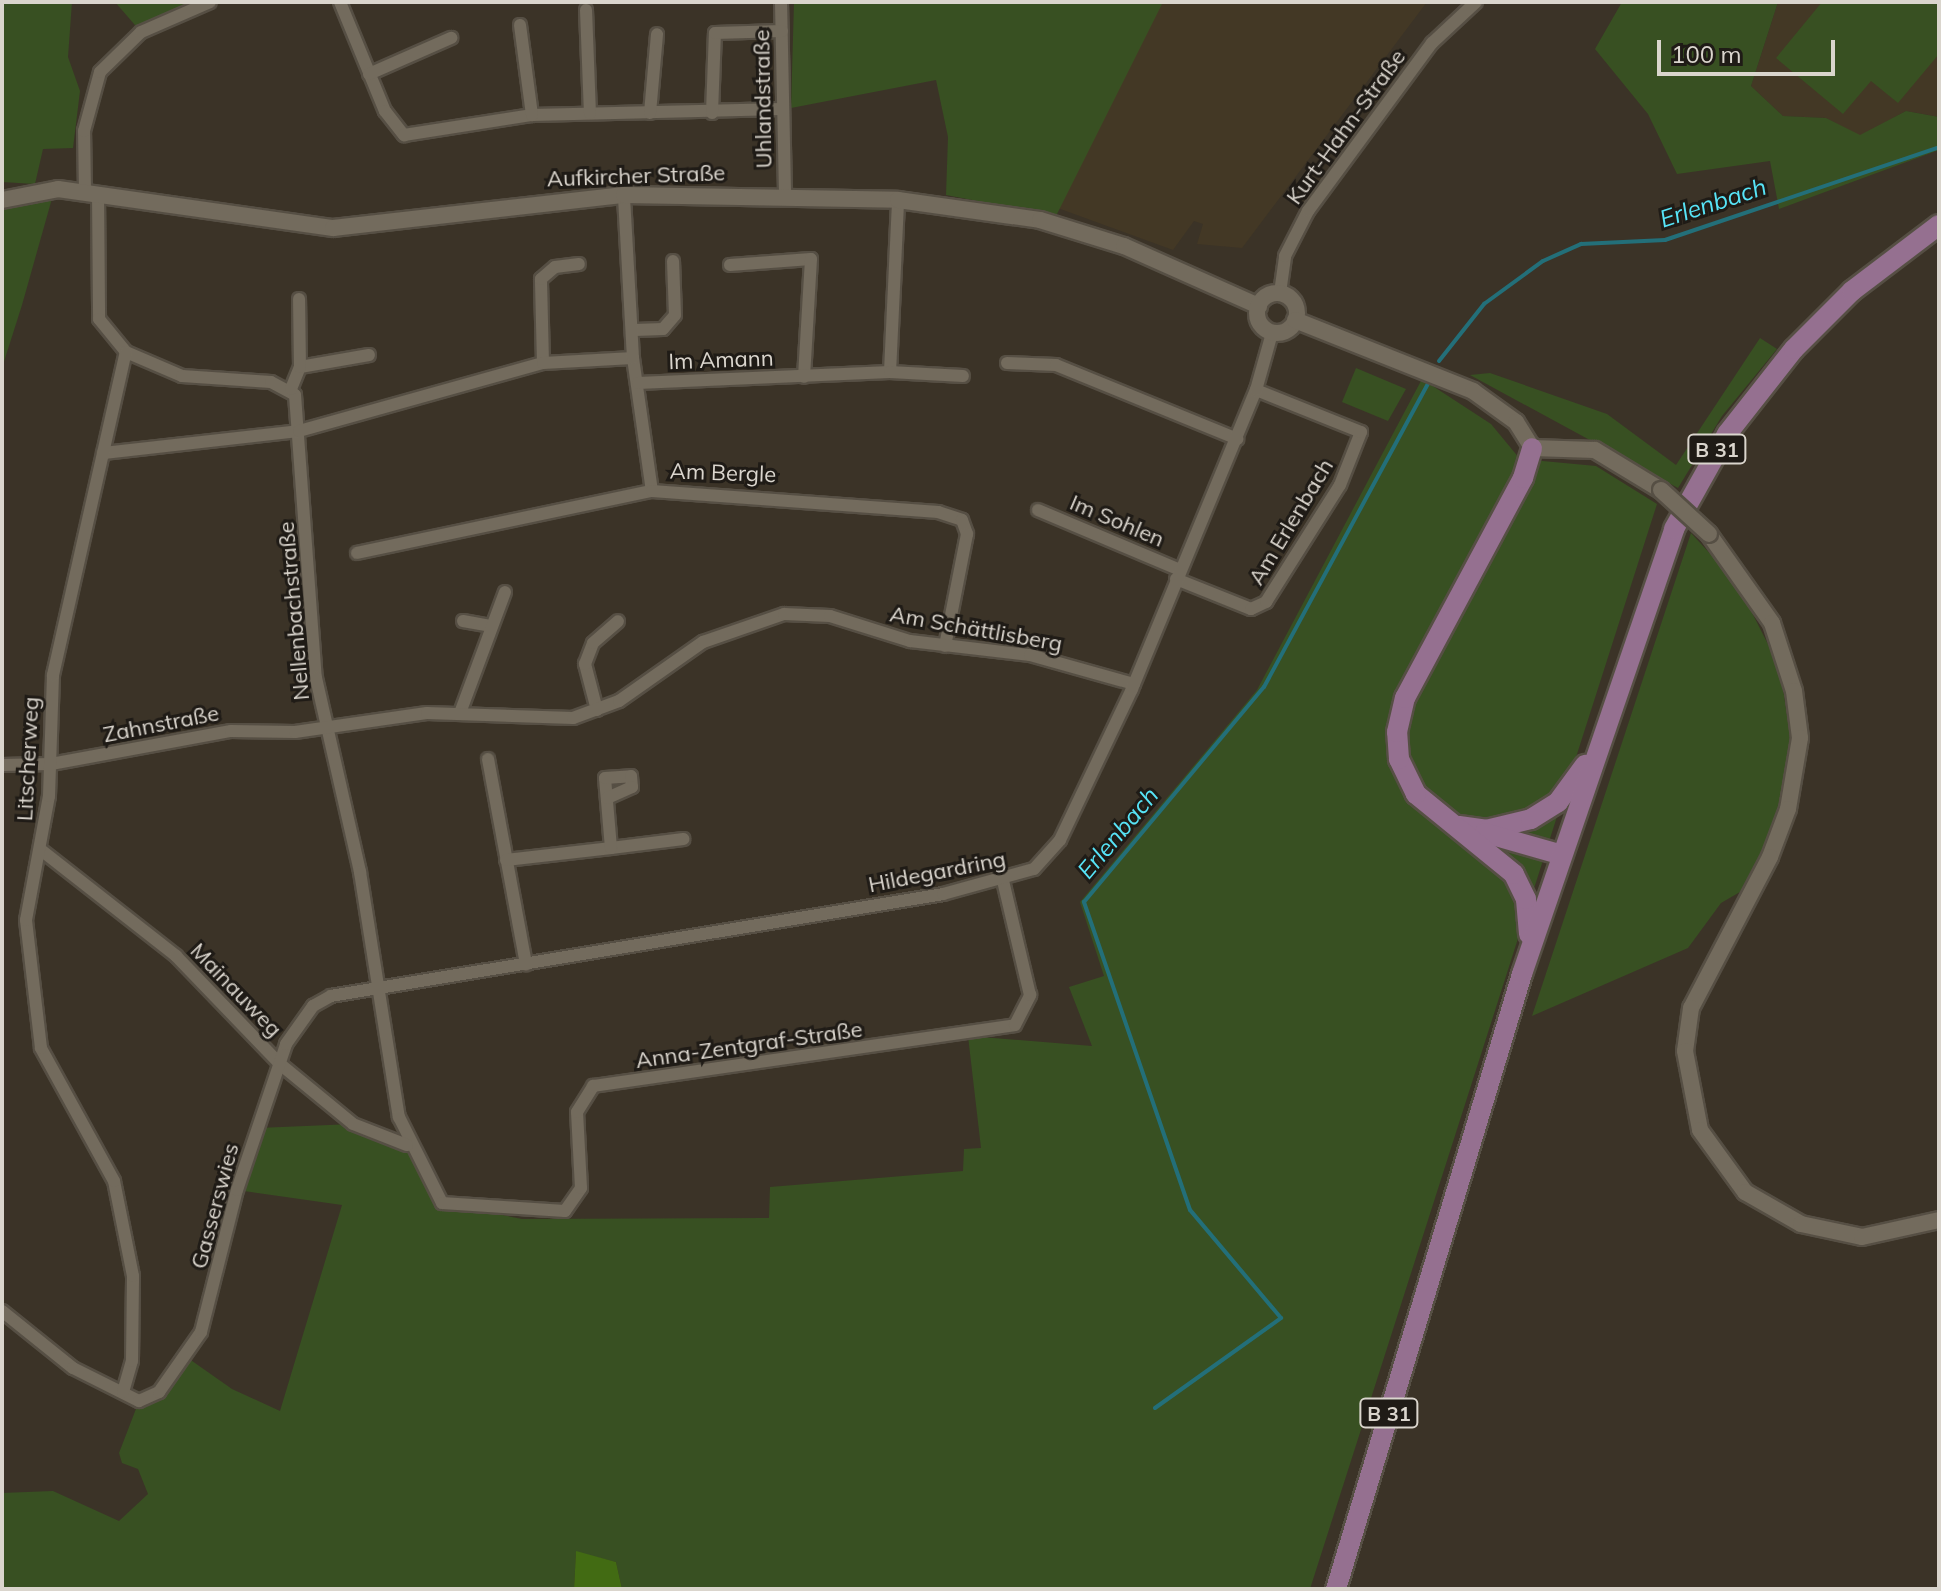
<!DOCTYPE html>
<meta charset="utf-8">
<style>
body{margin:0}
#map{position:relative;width:1941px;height:1591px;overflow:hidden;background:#3b3327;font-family:Mulish,sans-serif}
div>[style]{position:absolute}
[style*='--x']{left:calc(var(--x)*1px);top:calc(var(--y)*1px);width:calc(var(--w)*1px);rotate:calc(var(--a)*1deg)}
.built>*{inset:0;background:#433825}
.green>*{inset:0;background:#385022}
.forest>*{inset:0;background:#426b13}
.stream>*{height:4px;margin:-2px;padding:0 2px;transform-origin:2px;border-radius:2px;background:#236f79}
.roads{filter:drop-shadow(2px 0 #564f44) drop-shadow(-2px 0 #564f44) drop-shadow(0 2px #564f44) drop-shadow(0 -2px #564f44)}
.minor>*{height:12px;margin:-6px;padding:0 6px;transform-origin:6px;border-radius:6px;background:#736b5d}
.tertiary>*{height:16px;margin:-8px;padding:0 8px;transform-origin:8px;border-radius:8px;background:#736b5d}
.tertiary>.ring{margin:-8px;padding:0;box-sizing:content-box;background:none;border:16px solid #736b5d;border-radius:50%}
.primary>*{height:20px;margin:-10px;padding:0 10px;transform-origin:10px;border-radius:10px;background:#957090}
.bridges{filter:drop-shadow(2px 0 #564f44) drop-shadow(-2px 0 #564f44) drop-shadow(0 2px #564f44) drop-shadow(0 -2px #564f44)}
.tertiary-bridge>*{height:16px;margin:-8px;padding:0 8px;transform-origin:8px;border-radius:8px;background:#736b5d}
span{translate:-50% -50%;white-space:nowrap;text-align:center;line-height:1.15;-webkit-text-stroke:6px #1f1b16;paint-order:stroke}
.shield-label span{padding:2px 6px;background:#1f1b16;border:2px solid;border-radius:6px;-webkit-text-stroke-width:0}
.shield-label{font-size:20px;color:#dad5cd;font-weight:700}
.street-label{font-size:22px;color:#dad5cd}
.water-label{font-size:24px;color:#57e4f7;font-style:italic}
.frame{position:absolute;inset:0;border:4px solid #dad5cd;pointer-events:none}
.scale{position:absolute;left:1657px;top:40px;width:178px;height:36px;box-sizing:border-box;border:4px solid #dad5cd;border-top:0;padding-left:10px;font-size:24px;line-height:28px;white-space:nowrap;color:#dad5cd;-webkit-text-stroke:6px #1f1b16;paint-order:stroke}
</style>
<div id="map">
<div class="built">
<i style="clip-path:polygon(1024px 2px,1427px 2px,1242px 248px,1197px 244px,1203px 224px,1194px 221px,1173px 250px,1022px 195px)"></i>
<i style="clip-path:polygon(1778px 2px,1939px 2px,1939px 117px,1906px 111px,1860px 136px,1826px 118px,1783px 116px,1751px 86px)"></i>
</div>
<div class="green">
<i style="clip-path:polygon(2px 2px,72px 2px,68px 57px,80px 91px,73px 148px,43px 149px,35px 184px,2px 182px)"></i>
<i style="clip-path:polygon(115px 2px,210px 2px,141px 32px)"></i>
<i style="clip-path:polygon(794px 2px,1163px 2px,1056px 216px,946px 195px,948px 137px,936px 80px,791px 108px)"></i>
<i style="clip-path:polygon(1622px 2px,1778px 2px,1751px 86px,1783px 116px,1826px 118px,1860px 135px,1906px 111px,1939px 117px,1939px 150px,1779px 209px,1770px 161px,1677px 174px,1648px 114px,1595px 49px)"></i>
<i style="clip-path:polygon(1822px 2px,1939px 2px,1939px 54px,1898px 103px,1871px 81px,1843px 114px,1776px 58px)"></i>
<i style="clip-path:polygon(53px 195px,22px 305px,2px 368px,2px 208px)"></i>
<i style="clip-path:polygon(1760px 338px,1777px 349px,1722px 416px,1678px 488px,1470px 375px,1490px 373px,1607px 414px,1676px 465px)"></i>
<i style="clip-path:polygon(1356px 368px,1406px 389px,1388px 421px,1342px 402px)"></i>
<i style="clip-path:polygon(1422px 379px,1491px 424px,1520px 459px,1596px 466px,1657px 504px,1310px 1589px,622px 1589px,616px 1562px,576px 1552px,574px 1589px,2px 1589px,2px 1493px,53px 1491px,119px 1521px,148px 1494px,138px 1469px,122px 1463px,119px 1453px,139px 1401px,149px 1400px,185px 1356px,232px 1389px,280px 1411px,342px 1205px,237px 1190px,258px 1128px,353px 1124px,407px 1145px,442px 1203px,522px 1219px,769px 1218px,770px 1187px,963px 1171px,964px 1149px,981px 1148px,968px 1036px,1092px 1046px,1069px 987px,1104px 976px,1080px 902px,1257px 690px)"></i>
<i style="clip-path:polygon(1691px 533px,1737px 583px,1780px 668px,1792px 750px,1772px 831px,1740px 892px,1721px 903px,1688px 948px,1532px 1016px)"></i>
</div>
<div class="forest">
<i style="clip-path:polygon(576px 1551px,616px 1562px,622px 1589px,574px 1589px)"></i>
</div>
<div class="stream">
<i style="--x:1439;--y:361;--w:73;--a:-51.7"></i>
<i style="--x:1484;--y:304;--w:73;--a:-36.1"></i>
<i style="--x:1543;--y:261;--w:42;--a:-24.1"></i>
<i style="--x:1581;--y:244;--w:84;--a:-2.7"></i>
<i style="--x:1665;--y:240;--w:289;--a:-18.7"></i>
<i style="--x:1155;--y:1408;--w:155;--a:-35.5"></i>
<i style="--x:1281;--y:1318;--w:141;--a:-130.1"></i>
<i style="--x:1190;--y:1210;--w:326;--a:-109"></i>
<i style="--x:1084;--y:902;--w:280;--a:-50.1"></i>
<i style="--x:1264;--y:687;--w:347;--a:-61.6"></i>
</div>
<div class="roads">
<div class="minor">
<i style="--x:340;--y:2;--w:118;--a:67.6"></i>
<i style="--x:385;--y:111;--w:31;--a:52"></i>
<i style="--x:404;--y:135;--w:130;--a:-8.9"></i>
<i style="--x:532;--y:115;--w:250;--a:-1.4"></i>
<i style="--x:781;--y:2;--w:193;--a:88.8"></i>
<i style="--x:586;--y:10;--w:103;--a:87.8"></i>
<i style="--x:520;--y:25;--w:91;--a:82.4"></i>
<i style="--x:369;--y:74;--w:90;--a:-23.7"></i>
<i style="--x:650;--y:113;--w:79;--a:-84.9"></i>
<i style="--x:712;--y:113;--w:80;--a:-87.9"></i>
<i style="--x:715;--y:33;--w:67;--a:-1.7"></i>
<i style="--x:85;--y:192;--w:61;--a:-90.9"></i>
<i style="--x:84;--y:131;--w:61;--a:-74.8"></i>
<i style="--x:100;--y:72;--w:57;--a:-44.3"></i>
<i style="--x:141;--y:32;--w:75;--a:-23.5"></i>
<i style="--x:98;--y:193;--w:126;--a:89.5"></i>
<i style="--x:99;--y:319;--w:43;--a:50.7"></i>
<i style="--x:126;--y:352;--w:61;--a:23.2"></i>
<i style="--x:182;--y:376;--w:89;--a:3.9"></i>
<i style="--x:271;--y:382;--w:27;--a:28"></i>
<i style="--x:295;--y:395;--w:284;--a:85.8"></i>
<i style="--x:316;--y:678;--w:199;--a:77.2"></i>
<i style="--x:360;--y:872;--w:248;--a:81"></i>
<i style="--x:399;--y:1117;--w:96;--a:63.4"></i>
<i style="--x:442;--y:1203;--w:123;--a:3.7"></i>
<i style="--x:565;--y:1211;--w:28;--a:-55"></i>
<i style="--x:581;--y:1188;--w:76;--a:-93"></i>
<i style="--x:577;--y:1112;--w:31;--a:-58"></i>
<i style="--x:593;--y:1086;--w:426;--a:-8.2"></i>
<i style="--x:1015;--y:1025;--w:34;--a:-63"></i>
<i style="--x:1030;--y:995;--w:117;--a:-103.3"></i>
<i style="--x:730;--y:265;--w:81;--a:-4.2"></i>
<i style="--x:811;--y:259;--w:118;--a:93.4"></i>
<i style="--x:1280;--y:293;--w:37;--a:-82"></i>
<i style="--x:1285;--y:256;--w:51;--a:-62.9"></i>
<i style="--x:1308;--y:211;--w:209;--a:-53.6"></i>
<i style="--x:1432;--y:43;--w:60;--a:-43"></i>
<i style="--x:635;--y:330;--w:28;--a:-2"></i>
<i style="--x:663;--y:329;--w:18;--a:-49"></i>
<i style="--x:675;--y:315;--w:54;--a:-92.1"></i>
<i style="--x:633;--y:358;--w:134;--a:81.9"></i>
<i style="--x:543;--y:363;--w:84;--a:-91.4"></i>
<i style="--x:541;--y:279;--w:18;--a:-41"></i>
<i style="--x:555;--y:267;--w:24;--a:-7"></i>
<i style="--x:1007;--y:363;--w:49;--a:2.3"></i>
<i style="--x:1056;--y:365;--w:196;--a:22.2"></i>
<i style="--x:300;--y:367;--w:70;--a:-9.9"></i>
<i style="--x:890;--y:372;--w:172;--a:-87.3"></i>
<i style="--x:638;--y:383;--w:252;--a:-2.5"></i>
<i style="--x:890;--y:372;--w:73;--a:3.1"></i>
<i style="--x:291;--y:389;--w:24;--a:-68"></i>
<i style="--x:300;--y:367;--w:68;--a:-90.8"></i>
<i style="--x:103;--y:453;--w:197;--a:-6.4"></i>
<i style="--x:299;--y:431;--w:253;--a:-15.6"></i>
<i style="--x:543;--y:363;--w:90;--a:-3.2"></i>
<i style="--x:633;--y:358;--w:163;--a:-93.2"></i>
<i style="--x:1038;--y:510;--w:154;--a:22.9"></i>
<i style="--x:357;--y:553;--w:301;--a:-11.9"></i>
<i style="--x:652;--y:491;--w:287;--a:4.2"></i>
<i style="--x:938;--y:512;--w:25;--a:18"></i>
<i style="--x:962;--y:520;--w:15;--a:70"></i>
<i style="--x:967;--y:534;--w:114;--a:101.1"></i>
<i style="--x:1176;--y:579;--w:81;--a:21.8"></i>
<i style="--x:1251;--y:609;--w:17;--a:-25"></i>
<i style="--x:1266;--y:602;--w:138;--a:-57.7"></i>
<i style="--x:1340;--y:485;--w:57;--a:-68.4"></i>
<i style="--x:1361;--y:432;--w:113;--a:-158.2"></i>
<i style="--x:463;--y:621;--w:29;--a:10"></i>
<i style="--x:597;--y:710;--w:48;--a:-104.6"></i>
<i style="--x:585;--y:664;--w:22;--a:-69"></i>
<i style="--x:593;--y:643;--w:33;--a:-41"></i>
<i style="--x:460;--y:713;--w:129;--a:-69.6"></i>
<i style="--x:488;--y:759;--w:209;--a:79.5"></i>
<i style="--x:2;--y:765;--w:49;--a:-1.2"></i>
<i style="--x:51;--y:764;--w:183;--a:-10.4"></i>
<i style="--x:231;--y:731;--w:64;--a:0.9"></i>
<i style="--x:295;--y:732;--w:133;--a:-8.2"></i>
<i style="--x:427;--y:713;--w:146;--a:2"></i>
<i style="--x:573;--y:718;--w:49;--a:-20.3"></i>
<i style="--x:619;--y:701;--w:103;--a:-35.1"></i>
<i style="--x:703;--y:642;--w:86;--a:-19.1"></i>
<i style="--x:784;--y:614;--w:46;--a:2.5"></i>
<i style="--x:830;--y:616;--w:84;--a:17.4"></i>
<i style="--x:910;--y:641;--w:121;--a:6.7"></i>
<i style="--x:1030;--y:655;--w:108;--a:15.6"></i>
<i style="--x:611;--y:848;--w:73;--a:-7.1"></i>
<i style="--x:41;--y:850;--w:172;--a:38.1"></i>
<i style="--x:176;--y:956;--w:150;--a:46.1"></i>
<i style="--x:280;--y:1064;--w:94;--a:39.4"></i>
<i style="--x:353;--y:1124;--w:58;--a:21.3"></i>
<i style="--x:506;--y:860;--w:106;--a:-6.5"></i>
<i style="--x:611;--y:848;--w:70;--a:-94.9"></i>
<i style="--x:605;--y:778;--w:26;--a:-4"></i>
<i style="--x:631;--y:776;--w:11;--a:85"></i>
<i style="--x:632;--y:787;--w:27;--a:156"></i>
<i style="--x:2;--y:1311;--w:91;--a:38.8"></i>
<i style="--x:73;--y:1368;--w:74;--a:26.6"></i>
<i style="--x:139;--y:1401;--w:22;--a:-24"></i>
<i style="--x:159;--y:1392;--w:73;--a:-55"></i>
<i style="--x:201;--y:1332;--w:146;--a:-75.8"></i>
<i style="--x:237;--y:1190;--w:154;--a:-71.4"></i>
<i style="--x:286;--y:1044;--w:47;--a:-54.6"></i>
<i style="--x:313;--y:1006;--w:21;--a:-29"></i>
<i style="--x:331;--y:996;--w:620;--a:-9.46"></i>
<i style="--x:943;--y:894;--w:94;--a:-15.4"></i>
<i style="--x:1034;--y:869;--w:39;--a:-48"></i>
<i style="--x:1060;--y:840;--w:167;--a:-64.5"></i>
<i style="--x:1132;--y:689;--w:324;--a:-67.5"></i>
<i style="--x:1256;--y:390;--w:59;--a:-74.3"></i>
<i style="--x:123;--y:1392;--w:32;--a:-74"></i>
<i style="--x:132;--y:1361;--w:85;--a:-89.3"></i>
<i style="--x:133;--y:1276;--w:97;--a:-101.3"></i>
<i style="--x:114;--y:1181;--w:152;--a:-118.8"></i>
<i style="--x:41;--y:1048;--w:129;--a:-96.7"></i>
<i style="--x:26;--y:920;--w:126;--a:-79.5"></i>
<i style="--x:49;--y:796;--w:121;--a:-88.1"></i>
<i style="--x:53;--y:675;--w:331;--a:-77.3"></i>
</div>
<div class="tertiary">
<i style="--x:2;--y:200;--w:57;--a:-11.1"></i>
<i style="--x:58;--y:189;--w:278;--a:8.1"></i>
<i style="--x:333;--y:228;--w:293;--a:-6.5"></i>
<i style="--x:624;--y:195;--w:274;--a:1"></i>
<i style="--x:898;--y:200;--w:143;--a:8"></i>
<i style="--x:1040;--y:220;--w:88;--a:17.2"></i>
<i style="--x:1124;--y:246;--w:148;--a:24"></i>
<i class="ring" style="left:1257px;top:293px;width:24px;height:24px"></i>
<i style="--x:1295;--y:320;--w:192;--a:21.7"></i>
<i style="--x:1473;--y:391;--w:53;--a:35.8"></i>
<i style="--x:1516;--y:422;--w:31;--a:58"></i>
<i style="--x:1532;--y:448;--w:63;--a:1.8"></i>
<i style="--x:1595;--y:450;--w:77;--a:31.2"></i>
<i style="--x:1709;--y:534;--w:109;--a:54.7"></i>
<i style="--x:1772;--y:623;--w:71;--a:72.1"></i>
<i style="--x:1794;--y:691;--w:47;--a:82.7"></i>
<i style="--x:1800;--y:738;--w:72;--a:99.6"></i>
<i style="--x:1788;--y:809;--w:51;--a:110.6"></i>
<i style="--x:1770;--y:857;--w:170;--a:117.6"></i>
<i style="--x:1691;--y:1008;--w:43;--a:97.9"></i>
<i style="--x:1685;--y:1051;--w:80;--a:79.2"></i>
<i style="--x:1700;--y:1130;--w:77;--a:54"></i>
<i style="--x:1745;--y:1192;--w:64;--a:29.7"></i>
<i style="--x:1801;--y:1224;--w:62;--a:12"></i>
<i style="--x:1862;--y:1237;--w:79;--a:-12.4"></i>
</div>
<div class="primary">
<i style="--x:1459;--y:826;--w:27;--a:8"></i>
<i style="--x:1486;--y:830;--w:46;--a:-13.7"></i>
<i style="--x:1531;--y:819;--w:32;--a:-32"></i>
<i style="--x:1558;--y:802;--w:46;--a:-53.9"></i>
<i style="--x:1485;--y:833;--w:80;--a:15.9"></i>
<i style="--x:1529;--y:934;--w:35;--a:-95"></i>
<i style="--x:1526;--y:899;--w:28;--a:-116"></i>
<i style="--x:1514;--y:874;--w:127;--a:-140.8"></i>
<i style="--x:1416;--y:794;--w:39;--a:-116"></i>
<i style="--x:1399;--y:759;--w:27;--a:-94"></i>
<i style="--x:1397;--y:732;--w:35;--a:-77"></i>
<i style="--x:1405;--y:698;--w:250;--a:-61.8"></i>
<i style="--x:1523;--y:478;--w:31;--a:-73"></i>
<i style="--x:1336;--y:1589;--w:643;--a:-73.17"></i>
<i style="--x:1522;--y:974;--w:470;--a:-71.1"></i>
<i style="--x:1674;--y:529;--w:109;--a:-60.8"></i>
<i style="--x:1727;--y:434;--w:108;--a:-51.8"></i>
<i style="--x:1794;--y:349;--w:82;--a:-45"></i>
<i style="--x:1852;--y:291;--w:109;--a:-37.2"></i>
</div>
</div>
<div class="bridges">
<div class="tertiary-bridge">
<i style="--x:1661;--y:490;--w:65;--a:42.5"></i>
</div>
</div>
<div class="shield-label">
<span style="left:1717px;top:449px">B 31</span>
<span style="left:1389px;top:1413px">B 31</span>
</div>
<div class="street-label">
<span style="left:763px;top:99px;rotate:-91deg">Uhlandstraße</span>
<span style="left:1346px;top:127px;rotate:-54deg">Kurt-Hahn-Straße</span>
<span style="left:636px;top:176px;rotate:-2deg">Aufkircher Straße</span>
<span style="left:721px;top:360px;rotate:-2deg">Im Amann</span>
<span style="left:723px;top:473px;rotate:2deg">Am Bergle</span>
<span style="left:1117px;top:521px;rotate:23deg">Im Sohlen</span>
<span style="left:1291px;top:522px;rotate:-59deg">Am Erlenbach</span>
<span style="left:294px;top:611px;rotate:-95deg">Nellenbachstraße</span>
<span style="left:976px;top:629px;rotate:10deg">Am Schättlisberg</span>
<span style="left:161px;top:724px;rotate:-11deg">Zahnstraße</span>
<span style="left:28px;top:759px;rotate:-87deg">Litscherweg</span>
<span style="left:937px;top:872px;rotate:-11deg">Hildegardring</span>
<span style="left:236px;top:990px;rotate:46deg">Mainauweg</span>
<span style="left:749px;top:1045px;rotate:-8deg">Anna-Zentgraf-Straße</span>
<span style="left:215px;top:1206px;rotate:-75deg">Gasserswies</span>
</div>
<div class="water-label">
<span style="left:1713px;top:203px;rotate:-18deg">Erlenbach</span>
<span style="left:1118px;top:833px;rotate:-50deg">Erlenbach</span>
</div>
<div class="frame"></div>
<div class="scale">100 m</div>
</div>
